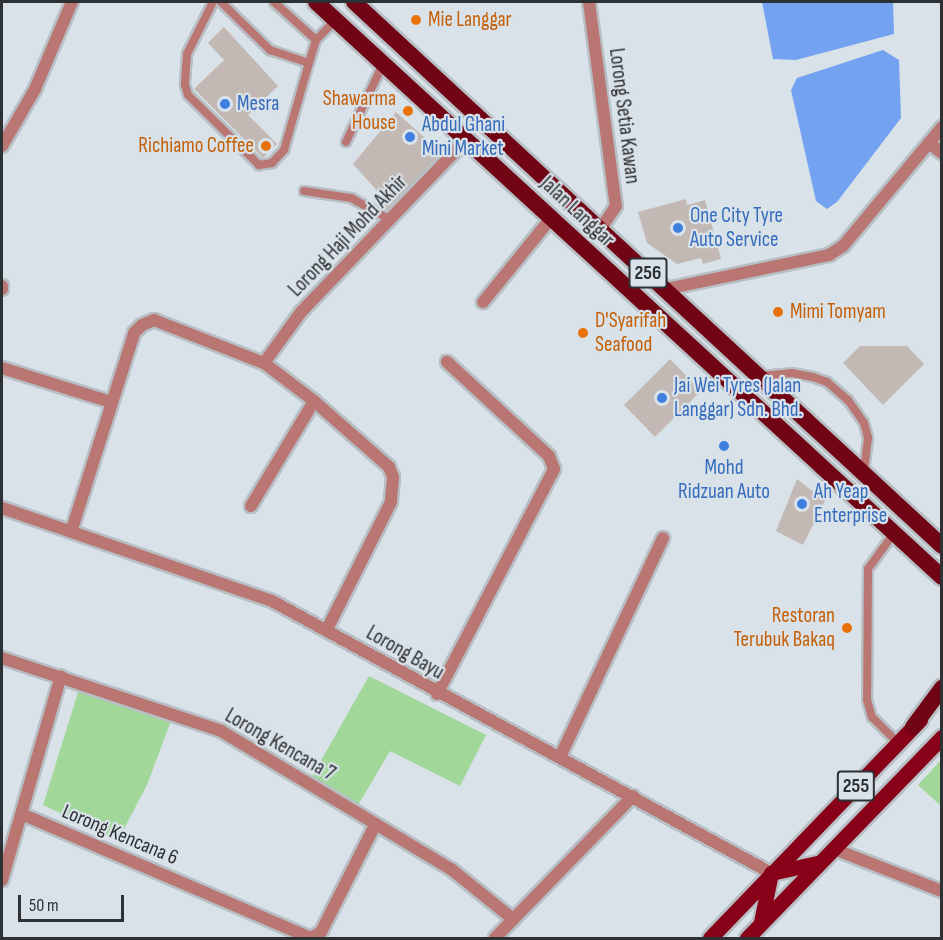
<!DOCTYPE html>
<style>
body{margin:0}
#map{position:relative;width:943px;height:940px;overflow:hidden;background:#d9e2e8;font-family:"Sofia Sans Condensed",sans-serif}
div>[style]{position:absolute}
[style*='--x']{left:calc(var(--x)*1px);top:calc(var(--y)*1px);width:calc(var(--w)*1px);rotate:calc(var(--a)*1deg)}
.green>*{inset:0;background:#a1d798}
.water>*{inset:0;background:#73a2f1}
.building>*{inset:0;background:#c3b9b4}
.roads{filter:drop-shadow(2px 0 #b7bfc4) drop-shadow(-2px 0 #b7bfc4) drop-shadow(0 2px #b7bfc4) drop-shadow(0 -2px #b7bfc4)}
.service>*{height:8px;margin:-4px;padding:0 4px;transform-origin:4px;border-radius:4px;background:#b97673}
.minor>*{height:12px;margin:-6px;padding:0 6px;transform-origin:6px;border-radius:6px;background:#b97673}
.primary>*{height:15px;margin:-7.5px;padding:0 7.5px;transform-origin:7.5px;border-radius:7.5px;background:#880118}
.trunk>*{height:16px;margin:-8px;padding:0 8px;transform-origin:8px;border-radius:8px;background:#720515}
.dots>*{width:16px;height:16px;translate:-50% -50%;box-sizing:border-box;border:3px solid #d9e2e8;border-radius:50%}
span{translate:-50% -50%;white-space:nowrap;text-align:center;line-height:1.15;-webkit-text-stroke:4.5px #d9e2e8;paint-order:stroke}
.shield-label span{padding:2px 4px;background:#d9e2e8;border:2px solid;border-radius:4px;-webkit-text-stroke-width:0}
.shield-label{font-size:20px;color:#2e3134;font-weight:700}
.food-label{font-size:21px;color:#c56008}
.left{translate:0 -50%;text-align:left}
.right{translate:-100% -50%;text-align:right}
.shop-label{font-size:21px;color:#366cbe}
.street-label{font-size:21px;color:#2e3134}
.frame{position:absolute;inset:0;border:3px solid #2e3134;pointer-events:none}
.scale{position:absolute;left:18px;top:895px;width:106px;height:27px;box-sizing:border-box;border:3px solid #2e3134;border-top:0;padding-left:8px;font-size:18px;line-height:21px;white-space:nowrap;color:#2e3134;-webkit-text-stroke:4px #d9e2e8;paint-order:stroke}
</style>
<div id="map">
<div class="green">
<i style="clip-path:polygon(369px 676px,486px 735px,460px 786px,390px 751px,357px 807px,310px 780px)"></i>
<i style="clip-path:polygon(79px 689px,172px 718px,147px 785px,118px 840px,43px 805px)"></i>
<i style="clip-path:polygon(941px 760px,941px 806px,918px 785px)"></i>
</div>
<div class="water">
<i style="clip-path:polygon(762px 2px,893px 2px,894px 34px,796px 60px,773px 59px)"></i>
<i style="clip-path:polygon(883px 50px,899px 60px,901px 118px,837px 202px,827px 209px,816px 201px,791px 90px,797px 78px)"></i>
</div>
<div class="building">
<i style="clip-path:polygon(224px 27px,278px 86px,248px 115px,277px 144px,263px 158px,194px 89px,224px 60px,208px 43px)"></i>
<i style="clip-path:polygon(396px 112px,442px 153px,387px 211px,376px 201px,381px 195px,353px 164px)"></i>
<i style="clip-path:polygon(686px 199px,687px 205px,705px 200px,721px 259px,703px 264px,701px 258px,677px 264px,647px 243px,638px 212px)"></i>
<i style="clip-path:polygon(860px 346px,907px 346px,924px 364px,883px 405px,843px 363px)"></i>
<i style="clip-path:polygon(670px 359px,701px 391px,655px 437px,624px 405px)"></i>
<i style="clip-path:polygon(797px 479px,825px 501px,803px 545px,776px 531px)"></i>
</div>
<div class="roads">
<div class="service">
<i style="--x:213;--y:2;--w:58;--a:116.6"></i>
<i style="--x:187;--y:54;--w:31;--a:94"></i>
<i style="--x:185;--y:85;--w:10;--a:73"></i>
<i style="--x:188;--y:95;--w:100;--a:44.6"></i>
<i style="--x:259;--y:165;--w:13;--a:-9"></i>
<i style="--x:272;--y:163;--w:18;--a:-47"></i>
<i style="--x:284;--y:150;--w:91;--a:-74"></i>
<i style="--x:221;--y:2;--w:69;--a:44.4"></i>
<i style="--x:270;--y:50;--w:41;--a:18.4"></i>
<i style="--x:309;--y:63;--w:24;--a:-73"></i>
<i style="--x:316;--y:40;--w:28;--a:-46"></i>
<i style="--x:274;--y:2;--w:57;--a:42.1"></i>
<i style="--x:346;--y:142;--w:86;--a:-64.6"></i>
<i style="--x:304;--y:191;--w:48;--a:8.5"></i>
<i style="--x:351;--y:198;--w:46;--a:28.8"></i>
<i style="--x:759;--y:376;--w:33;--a:-5"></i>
<i style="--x:792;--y:373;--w:21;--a:11"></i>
<i style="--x:813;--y:377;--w:15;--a:20"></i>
<i style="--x:827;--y:382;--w:28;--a:41"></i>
<i style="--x:848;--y:400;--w:28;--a:55"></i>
<i style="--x:864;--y:423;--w:16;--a:75"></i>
<i style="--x:868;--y:438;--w:33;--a:97"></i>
<i style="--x:894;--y:533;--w:44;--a:125.8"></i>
<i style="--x:868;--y:569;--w:131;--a:90.4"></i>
<i style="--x:867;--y:700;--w:18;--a:74"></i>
<i style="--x:872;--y:717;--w:37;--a:45"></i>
</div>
<div class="minor">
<i style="--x:589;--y:2;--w:206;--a:82.5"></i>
<i style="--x:616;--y:206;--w:29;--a:124"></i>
<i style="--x:929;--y:143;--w:16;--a:38"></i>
<i style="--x:2;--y:146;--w:66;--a:-59.9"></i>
<i style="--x:35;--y:89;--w:95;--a:-67"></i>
<i style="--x:2;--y:289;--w:3;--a:-90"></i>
<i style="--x:666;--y:289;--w:167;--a:-11.8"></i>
<i style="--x:829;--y:255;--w:17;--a:-33"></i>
<i style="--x:843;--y:246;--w:155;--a:-50.2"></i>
<i style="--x:483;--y:302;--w:108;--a:-51"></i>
<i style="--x:264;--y:363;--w:63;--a:-54"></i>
<i style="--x:301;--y:312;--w:238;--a:-46.2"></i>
<i style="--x:2;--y:368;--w:114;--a:17.3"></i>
<i style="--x:251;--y:506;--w:122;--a:-59"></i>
<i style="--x:2;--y:508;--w:286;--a:19"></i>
<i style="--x:272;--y:601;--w:568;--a:28.59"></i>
<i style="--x:72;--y:529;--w:206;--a:-72.4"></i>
<i style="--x:134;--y:333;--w:11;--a:-45"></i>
<i style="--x:142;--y:325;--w:13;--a:-23"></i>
<i style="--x:154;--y:320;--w:118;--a:21.4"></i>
<i style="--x:264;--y:363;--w:63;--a:37.2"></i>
<i style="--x:314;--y:401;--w:100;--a:41.3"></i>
<i style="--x:389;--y:467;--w:11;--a:68"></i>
<i style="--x:393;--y:477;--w:25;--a:95"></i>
<i style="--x:391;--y:502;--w:144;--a:116.7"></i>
<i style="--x:2;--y:658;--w:231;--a:18.4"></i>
<i style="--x:221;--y:731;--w:268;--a:31"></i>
<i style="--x:451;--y:869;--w:80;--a:38.9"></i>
<i style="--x:437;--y:694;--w:254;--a:-62.5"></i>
<i style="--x:554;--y:469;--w:14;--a:-111"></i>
<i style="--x:549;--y:456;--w:139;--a:-137.3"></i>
<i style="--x:560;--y:757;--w:242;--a:-64.8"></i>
<i style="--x:24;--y:815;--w:312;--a:23.2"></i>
<i style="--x:311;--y:938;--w:12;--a:-31"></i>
<i style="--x:321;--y:932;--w:120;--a:-63.2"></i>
<i style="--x:834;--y:849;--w:116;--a:21.3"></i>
<i style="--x:2;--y:880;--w:212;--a:-73.9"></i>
<i style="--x:495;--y:938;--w:198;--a:-45.8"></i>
</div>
<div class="primary">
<i style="--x:771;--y:873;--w:47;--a:-12.3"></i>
<i style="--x:761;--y:922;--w:50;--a:-78.5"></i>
<i style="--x:710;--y:938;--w:303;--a:-46.1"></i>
<i style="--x:747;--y:938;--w:280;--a:-45.9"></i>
</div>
<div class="trunk">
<i style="--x:316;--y:2;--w:850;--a:42.57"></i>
<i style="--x:354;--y:2;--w:801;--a:42.77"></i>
<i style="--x:913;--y:727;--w:49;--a:-53.4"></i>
</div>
</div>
<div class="dots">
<i style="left:416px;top:20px;background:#e8710a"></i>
<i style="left:225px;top:104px;background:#3f7fe0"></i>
<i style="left:408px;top:111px;background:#e8710a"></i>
<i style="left:410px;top:137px;background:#3f7fe0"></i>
<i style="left:266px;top:146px;background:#e8710a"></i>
<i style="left:678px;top:228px;background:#3f7fe0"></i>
<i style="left:778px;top:312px;background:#e8710a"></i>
<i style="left:583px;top:333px;background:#e8710a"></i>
<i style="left:662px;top:398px;background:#3f7fe0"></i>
<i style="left:724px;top:446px;background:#3f7fe0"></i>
<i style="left:802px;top:504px;background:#3f7fe0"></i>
<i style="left:847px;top:628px;background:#e8710a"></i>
</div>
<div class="shield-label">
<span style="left:648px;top:273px">256</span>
<span style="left:856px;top:786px">255</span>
</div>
<div class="food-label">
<span class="left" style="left:428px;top:20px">Mie Langgar</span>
<span class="right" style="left:396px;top:111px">Shawarma<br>House</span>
<span class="right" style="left:254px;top:146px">Richiamo Coffee</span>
<span class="left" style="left:790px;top:312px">Mimi Tomyam</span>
<span class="left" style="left:595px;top:333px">D'Syarifah<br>Seafood</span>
<span class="right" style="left:835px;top:628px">Restoran<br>Terubuk Bakaq</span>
</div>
<div class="shop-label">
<span class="left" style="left:237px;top:104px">Mesra</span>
<span class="left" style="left:422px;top:137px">Abdul Ghani<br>Mini Market</span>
<span class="left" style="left:690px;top:228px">One City Tyre<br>Auto Service</span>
<span class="left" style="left:674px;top:398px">Jai Wei Tyres (Jalan<br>Langgar) Sdn. Bhd.</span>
<span style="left:724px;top:480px">Mohd<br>Ridzuan Auto</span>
<span class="left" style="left:814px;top:504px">Ah Yeap<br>Enterprise</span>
</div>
<div class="street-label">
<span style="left:624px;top:116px;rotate:83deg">Lorong Setia Kawan</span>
<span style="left:577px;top:212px;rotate:43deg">Jalan Langgar</span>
<span style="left:348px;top:236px;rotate:-46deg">Lorong Haji Mohd Akhir</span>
<span style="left:405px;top:653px;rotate:30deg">Lorong Bayu</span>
<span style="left:280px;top:745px;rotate:30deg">Lorong Kencana 7</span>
<span style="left:120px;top:835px;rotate:23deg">Lorong Kencana 6</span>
</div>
<div class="frame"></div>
<div class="scale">50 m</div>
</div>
